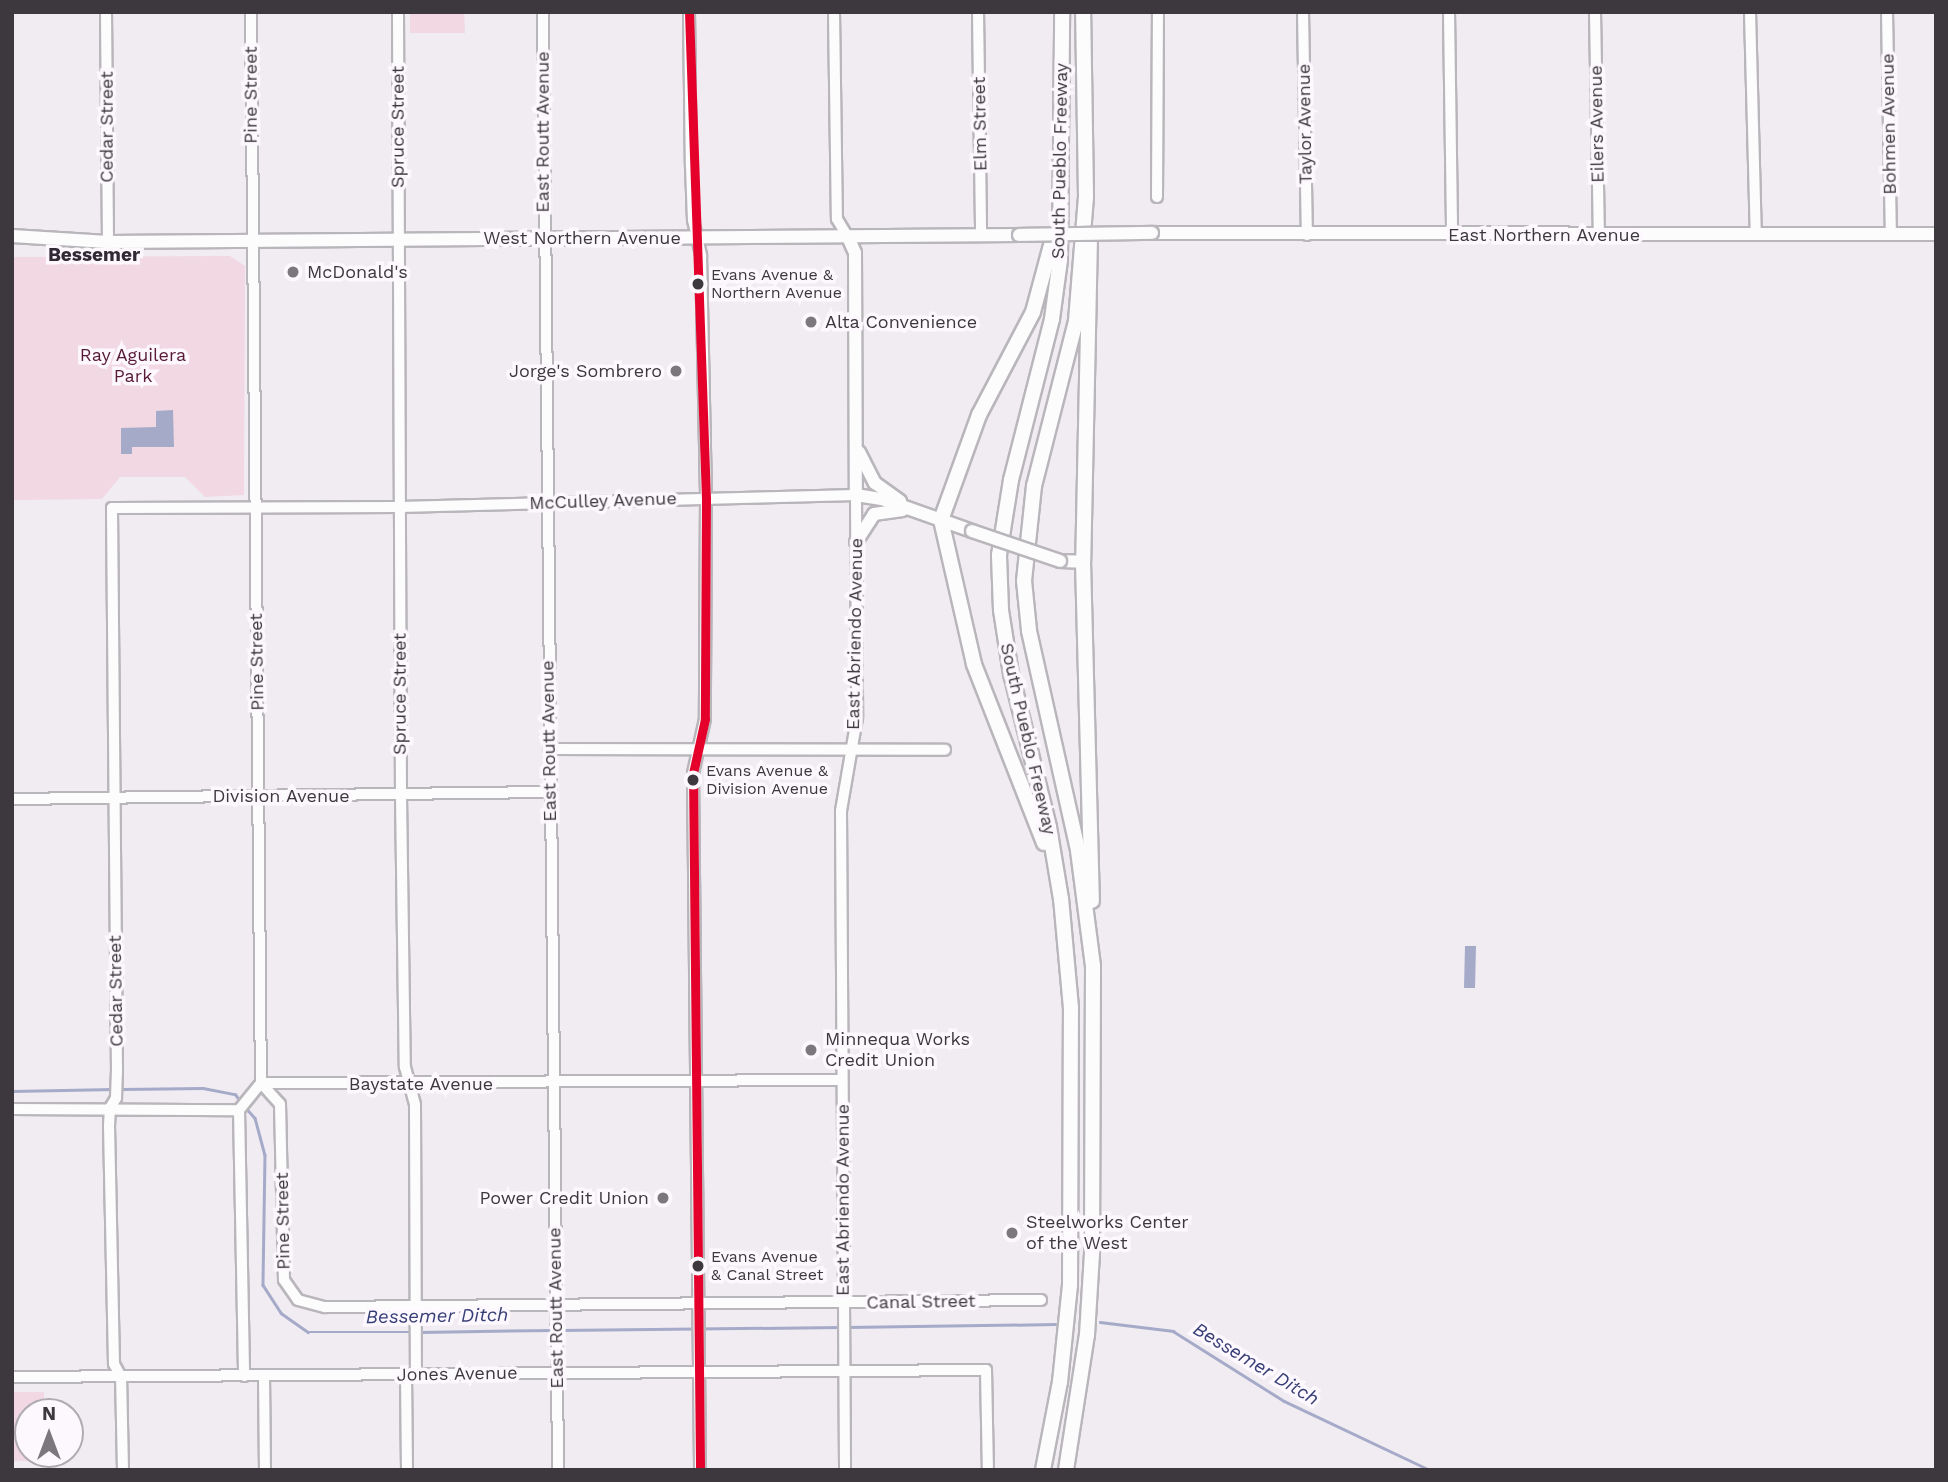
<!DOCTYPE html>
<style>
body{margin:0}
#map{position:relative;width:1948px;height:1482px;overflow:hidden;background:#f1ecf2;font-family:"Work Sans",sans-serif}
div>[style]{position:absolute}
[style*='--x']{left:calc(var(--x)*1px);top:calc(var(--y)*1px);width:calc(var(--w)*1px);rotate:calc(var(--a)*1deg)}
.green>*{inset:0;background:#f1d8e2}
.water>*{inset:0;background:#a5aac9}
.stream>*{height:2.5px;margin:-1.25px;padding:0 1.25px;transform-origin:1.25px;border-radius:1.25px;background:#a5aac9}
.roads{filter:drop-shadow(2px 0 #b9b6bb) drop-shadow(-2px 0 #b9b6bb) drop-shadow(0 2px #b9b6bb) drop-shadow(0 -2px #b9b6bb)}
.minor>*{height:10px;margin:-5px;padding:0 5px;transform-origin:5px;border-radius:5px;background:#fdfcfd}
.major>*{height:12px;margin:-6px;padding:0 6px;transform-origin:6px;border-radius:6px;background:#fdfcfd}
.highway>*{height:14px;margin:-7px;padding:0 7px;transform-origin:7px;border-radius:7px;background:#fdfcfd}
.bridges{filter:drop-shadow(2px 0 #b9b6bb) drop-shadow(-2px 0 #b9b6bb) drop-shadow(0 2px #b9b6bb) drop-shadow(0 -2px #b9b6bb)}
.major-bridge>*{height:12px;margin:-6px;padding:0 6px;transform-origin:6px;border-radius:6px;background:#fdfcfd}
.bus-1>*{height:9px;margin:-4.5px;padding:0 4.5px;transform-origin:4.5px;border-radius:4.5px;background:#e4002b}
.dots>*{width:19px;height:19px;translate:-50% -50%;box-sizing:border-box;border:4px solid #fcf8fe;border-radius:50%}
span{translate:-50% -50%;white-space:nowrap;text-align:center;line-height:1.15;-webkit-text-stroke:7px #fcf8fe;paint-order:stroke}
.bus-label{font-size:16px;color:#3c383d}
.left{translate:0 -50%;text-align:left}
.street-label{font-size:18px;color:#3c383d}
.poi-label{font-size:18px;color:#3c383d}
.right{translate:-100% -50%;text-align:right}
.park-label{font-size:18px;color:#581b36}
.neighbourhood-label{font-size:19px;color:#312a35;font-weight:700}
.water-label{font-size:19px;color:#373e76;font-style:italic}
.frame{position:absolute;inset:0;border:14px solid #3c383d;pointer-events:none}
.north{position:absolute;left:14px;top:1398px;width:70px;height:70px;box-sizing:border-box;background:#fcf8fe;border:2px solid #afabb1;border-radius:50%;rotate:0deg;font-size:19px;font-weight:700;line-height:28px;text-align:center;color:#3c383d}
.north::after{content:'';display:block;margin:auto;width:24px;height:32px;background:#7b777c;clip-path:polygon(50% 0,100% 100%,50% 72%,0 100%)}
</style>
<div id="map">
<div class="green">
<i style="clip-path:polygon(410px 12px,464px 12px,465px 33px,410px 33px)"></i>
<i style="clip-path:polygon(230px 256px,245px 266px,244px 495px,205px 497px,185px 477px,120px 477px,102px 499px,12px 500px,12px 257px)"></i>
<i style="clip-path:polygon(12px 1392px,44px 1392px,44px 1412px,28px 1412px,28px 1454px,44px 1454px,44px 1461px,12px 1461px)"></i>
</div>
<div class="water">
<i style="clip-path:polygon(173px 410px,174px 447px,132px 447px,132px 454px,121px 454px,121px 428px,156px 427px,156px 411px)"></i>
<i style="clip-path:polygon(1465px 946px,1476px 946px,1475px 988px,1464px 988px)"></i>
</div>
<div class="stream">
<i style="--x:121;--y:1089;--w:82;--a:-0.7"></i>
<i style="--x:203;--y:1088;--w:33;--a:11"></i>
<i style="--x:235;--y:1094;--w:11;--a:52"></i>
<i style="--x:12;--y:1091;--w:102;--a:-1.1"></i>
<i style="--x:246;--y:1108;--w:13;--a:48"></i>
<i style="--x:255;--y:1118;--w:38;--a:75"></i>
<i style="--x:265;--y:1155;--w:130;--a:90.9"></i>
<i style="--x:263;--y:1285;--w:33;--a:57"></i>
<i style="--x:281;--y:1313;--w:33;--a:35"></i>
<i style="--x:308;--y:1332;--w:106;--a:0"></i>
<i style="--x:1100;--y:1322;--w:74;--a:7"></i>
<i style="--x:1173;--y:1331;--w:131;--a:32.2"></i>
<i style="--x:1284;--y:1401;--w:161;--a:25.3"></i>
<i style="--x:847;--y:1327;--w:208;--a:-0.8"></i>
<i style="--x:560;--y:1330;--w:281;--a:-0.6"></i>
<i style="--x:420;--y:1332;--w:134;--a:-0.9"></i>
</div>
<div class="roads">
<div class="minor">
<i style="--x:106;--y:12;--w:230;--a:89.5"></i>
<i style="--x:251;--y:12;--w:1071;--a:89.47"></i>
<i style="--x:261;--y:1083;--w:28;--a:48"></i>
<i style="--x:280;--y:1104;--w:176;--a:88.7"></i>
<i style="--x:284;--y:1280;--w:24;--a:55"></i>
<i style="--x:298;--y:1300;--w:28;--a:15"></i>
<i style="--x:325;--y:1307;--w:716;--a:-0.56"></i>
<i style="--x:398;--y:12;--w:784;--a:89.78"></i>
<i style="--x:401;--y:796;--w:271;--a:89.2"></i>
<i style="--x:405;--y:1067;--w:39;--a:75"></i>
<i style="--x:415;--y:1105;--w:269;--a:89.8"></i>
<i style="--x:543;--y:12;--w:1458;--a:89.41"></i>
<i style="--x:689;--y:12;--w:154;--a:89.3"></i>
<i style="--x:691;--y:166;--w:54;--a:87.9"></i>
<i style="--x:693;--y:220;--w:37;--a:77"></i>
<i style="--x:701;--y:256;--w:242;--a:88.8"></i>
<i style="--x:706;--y:498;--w:221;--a:90.3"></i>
<i style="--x:705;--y:719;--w:55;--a:102.5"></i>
<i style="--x:693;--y:773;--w:697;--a:89.42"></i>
<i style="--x:834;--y:12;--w:207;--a:89.2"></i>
<i style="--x:837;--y:219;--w:21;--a:59"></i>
<i style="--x:978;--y:12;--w:223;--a:89.2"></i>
<i style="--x:1303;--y:12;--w:223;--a:89"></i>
<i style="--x:1449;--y:12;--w:223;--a:89.2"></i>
<i style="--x:1595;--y:12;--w:223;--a:89"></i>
<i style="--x:1750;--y:12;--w:223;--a:88.5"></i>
<i style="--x:1887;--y:12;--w:223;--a:89"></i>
<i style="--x:1157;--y:197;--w:185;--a:-89.7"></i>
<i style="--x:549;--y:749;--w:396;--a:0.1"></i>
<i style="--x:12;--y:799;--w:538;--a:-0.75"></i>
<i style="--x:12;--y:1109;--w:227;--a:0.3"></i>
<i style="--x:239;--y:1110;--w:35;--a:-51"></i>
<i style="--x:261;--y:1083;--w:581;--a:-0.3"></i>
<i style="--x:239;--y:1110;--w:266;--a:88.9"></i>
<i style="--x:406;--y:1374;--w:96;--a:89.4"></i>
<i style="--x:264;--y:1376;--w:94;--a:89.4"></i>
<i style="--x:12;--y:1377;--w:974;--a:-0.41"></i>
<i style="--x:986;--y:1370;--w:100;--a:88.9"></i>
<i style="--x:123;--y:1470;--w:93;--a:-91.2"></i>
<i style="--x:121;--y:1377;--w:15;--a:-118"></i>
<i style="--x:114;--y:1364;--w:238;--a:-91.2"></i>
<i style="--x:109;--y:1126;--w:18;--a:-87"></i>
<i style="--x:110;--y:1108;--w:12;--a:-59"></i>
<i style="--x:116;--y:1098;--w:26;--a:-88"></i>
<i style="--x:117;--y:1072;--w:564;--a:-90.51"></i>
<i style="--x:112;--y:508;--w:288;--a:-0.2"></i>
<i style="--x:400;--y:507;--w:456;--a:-1.5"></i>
<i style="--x:856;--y:495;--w:223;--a:89.7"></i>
<i style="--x:857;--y:718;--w:94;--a:99.8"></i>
<i style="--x:841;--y:811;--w:659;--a:89.65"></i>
</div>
<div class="major">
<i style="--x:1152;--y:233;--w:784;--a:0.07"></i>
<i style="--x:12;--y:236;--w:96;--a:3.6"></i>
<i style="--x:108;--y:242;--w:911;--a:-0.44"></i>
<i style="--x:848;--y:237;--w:17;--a:66"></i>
<i style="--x:855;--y:253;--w:242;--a:89.8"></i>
<i style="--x:856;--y:495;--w:26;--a:9"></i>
<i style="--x:882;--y:499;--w:96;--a:19.6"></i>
<i style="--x:859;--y:452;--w:35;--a:63"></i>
<i style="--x:875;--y:483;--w:31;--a:36"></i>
<i style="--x:856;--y:542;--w:33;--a:-57"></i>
<i style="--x:874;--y:514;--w:29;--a:-8"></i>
<i style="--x:1060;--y:561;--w:23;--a:2"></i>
</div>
<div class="highway">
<i style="--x:1090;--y:236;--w:326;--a:91.2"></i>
<i style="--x:1083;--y:562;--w:339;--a:88.5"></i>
<i style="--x:1044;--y:843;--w:192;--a:-111.4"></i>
<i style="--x:974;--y:664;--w:148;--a:-102.9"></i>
<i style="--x:941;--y:520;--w:112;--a:-70.1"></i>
<i style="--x:979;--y:415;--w:116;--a:-62.3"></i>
<i style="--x:1033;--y:312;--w:77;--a:-74.9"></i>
<i style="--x:1043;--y:1470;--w:90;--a:-79.1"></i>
<i style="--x:1060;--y:1382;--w:98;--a:-84.1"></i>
<i style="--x:1070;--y:1285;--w:277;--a:-89.8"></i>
<i style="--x:1071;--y:1008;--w:109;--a:-95.2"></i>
<i style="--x:1061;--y:899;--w:73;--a:-99.5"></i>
<i style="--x:1049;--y:827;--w:158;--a:-103.9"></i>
<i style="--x:1011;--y:674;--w:65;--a:-98.9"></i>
<i style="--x:1001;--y:610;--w:55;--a:-92.1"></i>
<i style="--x:999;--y:555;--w:76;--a:-80.9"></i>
<i style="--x:1011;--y:480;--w:166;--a:-75.7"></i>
<i style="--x:1052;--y:319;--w:60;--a:-82.3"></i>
<i style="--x:1060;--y:260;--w:248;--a:-89.5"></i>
<i style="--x:1066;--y:1470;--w:137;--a:-81.2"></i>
<i style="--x:1087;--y:1335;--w:81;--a:-86.5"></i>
<i style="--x:1092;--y:1254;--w:288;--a:-89.8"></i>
<i style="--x:1093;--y:966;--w:117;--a:-97.4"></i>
<i style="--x:1078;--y:850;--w:225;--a:-102.6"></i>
<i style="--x:1029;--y:630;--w:49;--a:-95.8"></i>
<i style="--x:1024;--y:581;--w:96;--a:-84"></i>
<i style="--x:1034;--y:486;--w:170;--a:-75.7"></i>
<i style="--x:1076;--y:321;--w:125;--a:-85.4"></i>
<i style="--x:1086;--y:196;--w:184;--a:-90.9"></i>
</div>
</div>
<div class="bridges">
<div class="major-bridge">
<i style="--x:1019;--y:235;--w:133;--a:-0.9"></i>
<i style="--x:972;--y:531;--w:93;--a:18.8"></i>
</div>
</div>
<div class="bus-1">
<i style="--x:689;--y:12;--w:486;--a:88"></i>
<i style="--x:706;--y:498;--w:221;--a:90.3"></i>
<i style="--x:705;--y:719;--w:55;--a:102.5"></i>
<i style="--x:693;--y:773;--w:697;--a:89.42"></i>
</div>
<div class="dots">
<i style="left:293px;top:272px;background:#7b777c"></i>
<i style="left:698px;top:284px;background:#3c383d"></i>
<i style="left:811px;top:322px;background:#7b777c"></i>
<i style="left:676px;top:371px;background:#7b777c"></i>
<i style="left:693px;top:780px;background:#3c383d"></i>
<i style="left:811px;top:1050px;background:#7b777c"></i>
<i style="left:663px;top:1198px;background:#7b777c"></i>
<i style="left:1012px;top:1233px;background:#7b777c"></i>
<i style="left:698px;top:1266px;background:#3c383d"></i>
</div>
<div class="bus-label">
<span class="left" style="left:711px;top:284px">Evans Avenue &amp;<br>Northern Avenue</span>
<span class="left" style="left:706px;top:780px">Evans Avenue &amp;<br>Division Avenue</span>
<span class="left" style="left:711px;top:1266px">Evans Avenue<br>&amp; Canal Street</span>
</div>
<div class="street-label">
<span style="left:251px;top:95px;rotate:-90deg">Pine Street</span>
<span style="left:980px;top:124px;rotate:-91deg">Elm Street</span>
<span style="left:1305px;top:124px;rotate:-91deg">Taylor Avenue</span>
<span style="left:1597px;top:124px;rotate:-91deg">Eilers Avenue</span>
<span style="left:1889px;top:124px;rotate:-91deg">Bohmen Avenue</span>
<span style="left:107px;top:127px;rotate:-90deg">Cedar Street</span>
<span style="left:398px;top:127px;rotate:-90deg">Spruce Street</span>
<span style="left:543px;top:132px;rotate:-90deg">East Routt Avenue</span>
<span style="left:1060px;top:161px;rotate:-89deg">South Pueblo Freeway</span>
<span style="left:1544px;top:235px">East Northern Avenue</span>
<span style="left:582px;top:238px">West Northern Avenue</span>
<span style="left:603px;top:501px;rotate:-2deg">McCulley Avenue</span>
<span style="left:855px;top:634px;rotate:-89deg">East Abriendo Avenue</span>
<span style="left:257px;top:662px;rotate:-91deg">Pine Street</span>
<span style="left:400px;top:694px;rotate:-90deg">Spruce Street</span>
<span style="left:1028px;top:739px;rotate:77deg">South Pueblo Freeway</span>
<span style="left:549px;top:741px;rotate:-91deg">East Routt Avenue</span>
<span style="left:281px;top:796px">Division Avenue</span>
<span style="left:116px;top:991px;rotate:-91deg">Cedar Street</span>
<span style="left:421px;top:1084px">Baystate Avenue</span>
<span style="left:843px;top:1200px;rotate:-90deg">East Abriendo Avenue</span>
<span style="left:283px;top:1221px;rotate:-91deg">Pine Street</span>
<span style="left:921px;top:1302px;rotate:-1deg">Canal Street</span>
<span style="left:556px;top:1308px;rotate:-91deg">East Routt Avenue</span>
<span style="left:457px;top:1374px;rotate:-1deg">Jones Avenue</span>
</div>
<div class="poi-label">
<span class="left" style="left:307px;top:272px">McDonald's</span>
<span class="left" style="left:825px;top:322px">Alta Convenience</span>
<span class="right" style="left:662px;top:371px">Jorge's Sombrero</span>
<span class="left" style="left:825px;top:1050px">Minnequa Works<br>Credit Union</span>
<span class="right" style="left:649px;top:1198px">Power Credit Union</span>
<span class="left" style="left:1026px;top:1233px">Steelworks Center<br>of the West</span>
</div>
<div class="park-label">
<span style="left:133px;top:366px">Ray Aguilera<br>Park</span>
</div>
<div class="neighbourhood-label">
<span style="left:94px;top:255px">Bessemer</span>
</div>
<div class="water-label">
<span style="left:437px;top:1316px;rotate:-1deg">Bessemer Ditch</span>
<span style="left:1256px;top:1364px;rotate:31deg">Bessemer Ditch</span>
</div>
<div class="frame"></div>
<div class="north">N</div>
</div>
